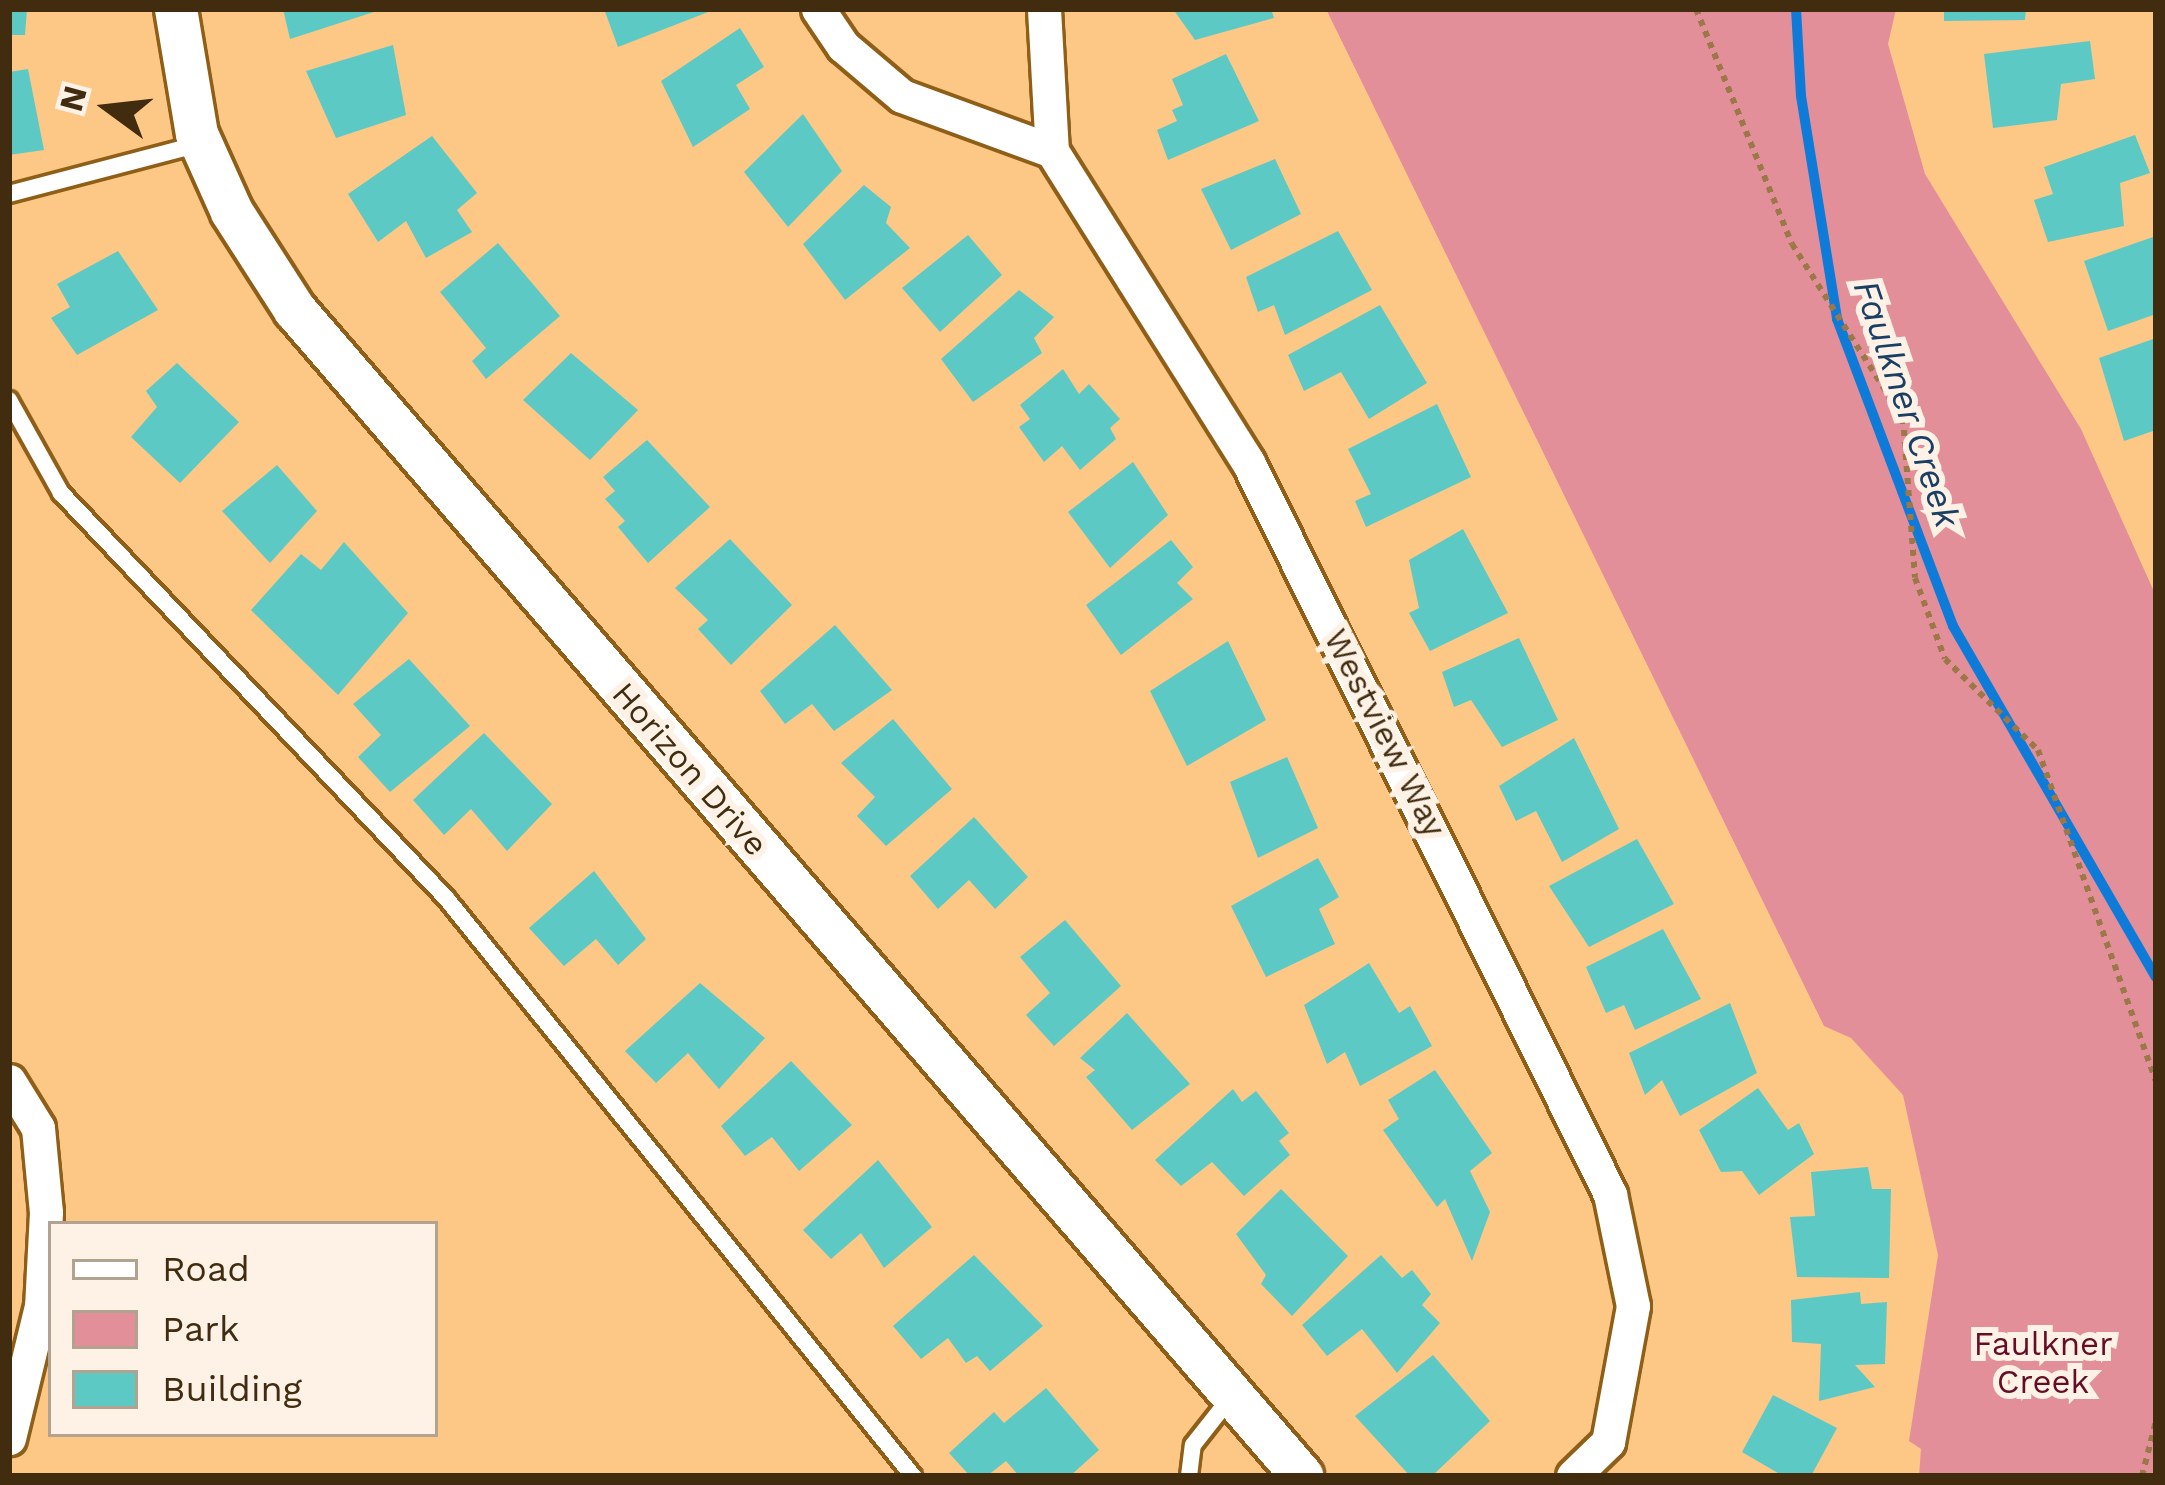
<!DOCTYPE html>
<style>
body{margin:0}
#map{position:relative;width:2165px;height:1485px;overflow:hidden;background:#fdc886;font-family:"Work Sans",sans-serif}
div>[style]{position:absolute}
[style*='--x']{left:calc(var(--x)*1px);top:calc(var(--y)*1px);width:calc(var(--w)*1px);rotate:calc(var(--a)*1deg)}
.green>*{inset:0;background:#e28f99}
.stream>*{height:10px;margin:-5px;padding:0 5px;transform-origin:5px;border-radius:5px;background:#0e7bd9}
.building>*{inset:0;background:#5cc9c5}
.path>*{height:6px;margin-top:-3px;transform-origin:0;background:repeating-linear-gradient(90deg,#9c7849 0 6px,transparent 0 12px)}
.roads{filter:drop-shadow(3px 0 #8f5f18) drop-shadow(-3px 0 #8f5f18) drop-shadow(0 3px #8f5f18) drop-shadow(0 -3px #8f5f18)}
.service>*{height:16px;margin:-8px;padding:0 8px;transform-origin:8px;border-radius:8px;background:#fff}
.minor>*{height:33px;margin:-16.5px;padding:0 16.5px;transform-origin:16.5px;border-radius:16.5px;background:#fff}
.tertiary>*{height:42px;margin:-21px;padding:0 21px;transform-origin:21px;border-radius:21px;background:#fff}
span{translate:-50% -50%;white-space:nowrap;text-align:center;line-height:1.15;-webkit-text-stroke:12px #fdf2e5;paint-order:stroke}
.street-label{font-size:33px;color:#412c10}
.park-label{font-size:33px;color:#640d25}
.water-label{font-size:36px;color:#1a3f65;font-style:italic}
.frame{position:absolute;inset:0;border:12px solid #412c10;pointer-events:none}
.legend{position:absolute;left:48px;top:1221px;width:390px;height:216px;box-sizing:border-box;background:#fdf2e5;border:3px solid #b2a390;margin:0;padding:15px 21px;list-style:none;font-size:36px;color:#412c10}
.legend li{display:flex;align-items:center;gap:24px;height:60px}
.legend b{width:60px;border:3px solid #b2a390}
.north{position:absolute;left:48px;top:48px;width:120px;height:120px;-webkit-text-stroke:9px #fdf2e5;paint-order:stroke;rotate:285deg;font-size:33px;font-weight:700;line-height:48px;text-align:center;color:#412c10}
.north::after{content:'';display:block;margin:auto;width:42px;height:54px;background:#412c10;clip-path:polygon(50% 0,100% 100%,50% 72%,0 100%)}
</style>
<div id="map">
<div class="green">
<i style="clip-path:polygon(1326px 9px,1896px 9px,1888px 44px,1925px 174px,2081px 429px,2156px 596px,2156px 1476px,1919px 1476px,1921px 1449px,1909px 1441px,1938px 1255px,1903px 1095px,1851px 1038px,1824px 1026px)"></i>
</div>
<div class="stream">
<i style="--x:1796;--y:9;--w:87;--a:86.7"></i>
<i style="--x:1801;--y:96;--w:226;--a:80.8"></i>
<i style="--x:1837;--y:319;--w:328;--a:69.3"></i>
<i style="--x:1953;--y:626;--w:405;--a:60"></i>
</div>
<div class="building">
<i style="clip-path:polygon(9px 9px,27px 9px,25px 35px,9px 35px)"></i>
<i style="clip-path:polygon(283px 9px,380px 9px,380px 10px,290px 39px)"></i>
<i style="clip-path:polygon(604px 9px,716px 9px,618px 47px)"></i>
<i style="clip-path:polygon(1173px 9px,1271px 9px,1274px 18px,1195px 40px)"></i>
<i style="clip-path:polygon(1944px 9px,2026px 9px,2025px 20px,1944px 21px)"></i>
<i style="clip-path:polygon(740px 28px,764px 67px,736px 85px,750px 109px,693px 147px,661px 81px)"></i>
<i style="clip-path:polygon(2090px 41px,2095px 79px,2061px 84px,2057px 120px,1993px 128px,1984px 54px)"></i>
<i style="clip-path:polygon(393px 45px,406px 115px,336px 138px,306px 71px)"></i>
<i style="clip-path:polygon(1226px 54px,1259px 121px,1168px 160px,1157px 130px,1177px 121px,1172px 110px,1183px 105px,1172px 79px)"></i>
<i style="clip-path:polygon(28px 69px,44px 150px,9px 155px,9px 72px)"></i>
<i style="clip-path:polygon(803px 114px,842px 171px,788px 227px,744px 172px)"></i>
<i style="clip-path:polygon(2135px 135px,2150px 173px,2120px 183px,2124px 226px,2048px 242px,2034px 200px,2053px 194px,2044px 167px)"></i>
<i style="clip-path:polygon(432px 136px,477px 193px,457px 210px,472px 232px,426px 258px,406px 221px,378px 242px,348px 194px)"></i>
<i style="clip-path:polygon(1275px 159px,1301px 214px,1231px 250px,1201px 189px)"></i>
<i style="clip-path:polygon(864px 185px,891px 207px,886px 223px,910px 248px,845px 300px,803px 244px)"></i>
<i style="clip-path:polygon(1338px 231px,1372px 290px,1285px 335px,1274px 305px,1258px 312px,1246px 277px)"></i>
<i style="clip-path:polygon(968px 235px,1002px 275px,940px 332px,902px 288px)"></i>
<i style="clip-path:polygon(2156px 236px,2156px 314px,2108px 331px,2084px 261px)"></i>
<i style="clip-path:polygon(498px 243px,560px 316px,486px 379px,472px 361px,486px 348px,440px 292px)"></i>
<i style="clip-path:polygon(118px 251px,158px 310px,77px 355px,51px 318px,70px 307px,57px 284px)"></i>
<i style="clip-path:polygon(1019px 290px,1054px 317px,1034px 338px,1042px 353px,973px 402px,941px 359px)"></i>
<i style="clip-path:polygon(1380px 305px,1427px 383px,1369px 419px,1341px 372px,1304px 391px,1288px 355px)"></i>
<i style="clip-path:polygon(2156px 338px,2156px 430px,2124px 441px,2099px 358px)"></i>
<i style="clip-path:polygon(571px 353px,638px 410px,590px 460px,523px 400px)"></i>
<i style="clip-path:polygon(177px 363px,239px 422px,180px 483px,131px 437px,157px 407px,146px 391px)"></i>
<i style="clip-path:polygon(1063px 369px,1079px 394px,1089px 384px,1120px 419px,1110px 428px,1116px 439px,1080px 470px,1062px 446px,1044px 462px,1019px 427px,1030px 419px,1020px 405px)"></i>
<i style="clip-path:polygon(1437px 404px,1471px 477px,1366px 527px,1355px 501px,1371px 494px,1348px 449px)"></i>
<i style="clip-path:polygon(647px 440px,710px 507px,648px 563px,618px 527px,625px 521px,605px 499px,615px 491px,603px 477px)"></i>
<i style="clip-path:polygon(1133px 462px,1168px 515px,1110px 568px,1068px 512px)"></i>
<i style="clip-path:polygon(277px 465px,317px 511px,270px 563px,222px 511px)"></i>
<i style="clip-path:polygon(1463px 529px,1508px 613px,1430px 651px,1409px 613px,1419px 608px,1409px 560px)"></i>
<i style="clip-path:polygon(730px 539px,792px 605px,731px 665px,698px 629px,708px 620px,675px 588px)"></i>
<i style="clip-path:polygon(1171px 540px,1193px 567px,1177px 583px,1193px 599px,1121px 655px,1086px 605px)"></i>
<i style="clip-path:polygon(344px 542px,408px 613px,338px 695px,251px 610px,301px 554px,321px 570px)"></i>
<i style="clip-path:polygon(835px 625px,892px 690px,834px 731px,812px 704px,785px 724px,760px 691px)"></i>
<i style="clip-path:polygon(1519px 638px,1558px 720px,1502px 747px,1471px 700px,1454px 707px,1442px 672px)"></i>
<i style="clip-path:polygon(1228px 641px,1266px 720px,1187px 766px,1150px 691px)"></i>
<i style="clip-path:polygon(409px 659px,470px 726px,390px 792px,358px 757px,381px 735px,353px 704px)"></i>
<i style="clip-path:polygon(893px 719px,952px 789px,886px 846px,857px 816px,875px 797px,841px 763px)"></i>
<i style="clip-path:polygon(484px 733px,552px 804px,507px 851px,471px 809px,444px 835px,413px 800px)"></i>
<i style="clip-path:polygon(1574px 738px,1619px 829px,1562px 862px,1536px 811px,1516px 821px,1499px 786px)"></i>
<i style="clip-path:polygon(1287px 757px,1318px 828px,1258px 858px,1230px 782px)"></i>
<i style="clip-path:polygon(974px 817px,1028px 877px,995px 909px,969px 880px,938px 909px,910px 876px)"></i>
<i style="clip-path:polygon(1637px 839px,1674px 904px,1589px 947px,1549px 886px)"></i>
<i style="clip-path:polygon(1318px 858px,1339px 897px,1319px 909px,1335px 944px,1266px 977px,1231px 906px)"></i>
<i style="clip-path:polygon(594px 871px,646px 939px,618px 965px,596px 939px,564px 966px,529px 928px)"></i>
<i style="clip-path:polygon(1065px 920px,1121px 986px,1054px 1046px,1026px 1015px,1050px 993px,1020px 957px)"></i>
<i style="clip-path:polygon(1663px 929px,1701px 999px,1635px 1030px,1624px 1005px,1606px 1013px,1586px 967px)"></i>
<i style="clip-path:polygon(1369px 963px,1399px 1013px,1410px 1006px,1432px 1046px,1360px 1086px,1345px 1052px,1327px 1064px,1304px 1005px)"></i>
<i style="clip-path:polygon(700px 983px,765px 1038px,719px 1089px,688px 1053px,656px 1083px,625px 1051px)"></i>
<i style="clip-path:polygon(1730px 1003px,1757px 1073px,1680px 1116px,1662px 1080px,1645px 1095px,1629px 1053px)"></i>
<i style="clip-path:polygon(1127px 1013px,1190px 1084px,1132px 1130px,1086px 1077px,1095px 1070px,1080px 1058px)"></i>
<i style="clip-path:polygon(791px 1061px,852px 1125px,799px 1171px,772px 1137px,745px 1156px,721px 1126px)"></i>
<i style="clip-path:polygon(1435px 1070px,1492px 1153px,1470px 1171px,1490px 1212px,1472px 1261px,1445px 1199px,1437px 1207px,1383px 1130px,1399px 1119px,1388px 1100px)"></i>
<i style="clip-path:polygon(1758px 1088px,1788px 1130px,1799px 1123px,1814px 1154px,1759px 1195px,1742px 1171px,1721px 1172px,1699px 1130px)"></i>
<i style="clip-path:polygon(1233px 1089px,1242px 1102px,1256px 1091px,1289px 1133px,1279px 1141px,1290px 1155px,1244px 1196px,1212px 1162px,1181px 1186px,1155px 1160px)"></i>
<i style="clip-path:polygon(878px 1160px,932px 1227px,884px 1268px,861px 1233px,831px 1259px,803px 1230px)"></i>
<i style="clip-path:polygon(1868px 1167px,1872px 1189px,1891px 1189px,1889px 1278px,1797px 1277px,1790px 1217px,1815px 1216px,1811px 1172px)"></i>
<i style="clip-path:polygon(1281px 1189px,1348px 1256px,1292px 1316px,1261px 1284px,1266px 1275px,1236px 1234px)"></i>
<i style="clip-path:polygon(974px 1255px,1043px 1326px,990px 1371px,977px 1356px,966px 1363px,948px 1338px,921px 1359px,893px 1326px)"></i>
<i style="clip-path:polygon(1381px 1255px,1402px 1278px,1412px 1270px,1431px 1294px,1422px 1305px,1440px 1323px,1397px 1373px,1362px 1329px,1327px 1356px,1302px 1325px)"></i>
<i style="clip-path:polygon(1860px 1292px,1861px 1304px,1887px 1302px,1885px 1364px,1855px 1365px,1875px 1387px,1819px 1401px,1821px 1344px,1792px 1342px,1791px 1300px)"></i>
<i style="clip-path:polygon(1433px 1355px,1490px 1421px,1432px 1476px,1410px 1476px,1355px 1416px)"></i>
<i style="clip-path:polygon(1046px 1388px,1099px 1450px,1070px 1476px,1019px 1476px,1006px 1461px,987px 1476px,970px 1476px,949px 1453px,994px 1412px,1004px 1423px)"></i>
<i style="clip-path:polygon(1773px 1395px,1837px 1428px,1811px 1476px,1783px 1476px,1742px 1452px)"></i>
</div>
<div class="path">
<i style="--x:1696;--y:9;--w:254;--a:67.8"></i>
<i style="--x:1792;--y:244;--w:206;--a:57.5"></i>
<i style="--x:1903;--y:418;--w:160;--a:85.7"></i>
<i style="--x:1915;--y:578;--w:86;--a:69.7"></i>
<i style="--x:1945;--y:659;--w:130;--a:44.4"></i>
<i style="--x:2038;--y:750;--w:351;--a:70.4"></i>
<i style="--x:2142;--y:1476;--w:57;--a:-75.7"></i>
</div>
<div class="roads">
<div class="service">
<i style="--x:9;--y:194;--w:197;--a:-14.7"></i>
<i style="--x:9;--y:400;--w:107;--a:60.8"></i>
<i style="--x:61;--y:493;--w:559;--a:46.45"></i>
<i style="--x:446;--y:898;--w:743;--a:51.06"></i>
<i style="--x:1189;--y:1476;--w:31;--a:-83"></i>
<i style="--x:1193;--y:1445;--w:60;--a:-51.8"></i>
</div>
<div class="minor">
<i style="--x:818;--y:9;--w:45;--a:56"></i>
<i style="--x:843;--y:46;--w:77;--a:40.3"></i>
<i style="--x:902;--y:96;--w:160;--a:20.1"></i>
<i style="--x:1044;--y:9;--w:142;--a:86.8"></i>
<i style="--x:1052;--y:151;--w:368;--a:57.8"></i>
<i style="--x:1248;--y:462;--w:817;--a:63.69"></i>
<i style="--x:1610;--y:1194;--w:114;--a:78.4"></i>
<i style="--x:1633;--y:1306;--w:138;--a:100.4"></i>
<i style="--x:1608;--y:1442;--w:49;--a:135.8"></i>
<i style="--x:9;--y:1081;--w:55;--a:58.3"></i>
<i style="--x:38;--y:1128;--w:84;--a:84.6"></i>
<i style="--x:46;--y:1212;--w:94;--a:93"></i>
<i style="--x:41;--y:1306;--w:136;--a:103.6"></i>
</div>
<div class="tertiary">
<i style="--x:176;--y:9;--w:127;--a:80.5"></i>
<i style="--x:197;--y:134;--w:85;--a:65.8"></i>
<i style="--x:232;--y:212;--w:117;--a:57.3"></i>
<i style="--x:295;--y:310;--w:1541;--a:49.18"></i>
</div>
</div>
<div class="street-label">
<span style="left:1385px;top:733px;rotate:63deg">Westview Way</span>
<span style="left:690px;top:769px;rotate:49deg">Horizon Drive</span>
</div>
<div class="park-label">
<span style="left:2043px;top:1363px">Faulkner<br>Creek</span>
</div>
<div class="water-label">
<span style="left:1906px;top:404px;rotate:71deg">Faulkner Creek</span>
</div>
<div class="frame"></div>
<ul class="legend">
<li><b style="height:15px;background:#fff"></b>Road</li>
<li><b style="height:33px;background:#e28f99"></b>Park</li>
<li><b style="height:33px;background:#5cc9c5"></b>Building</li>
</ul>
<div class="north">N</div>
</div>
